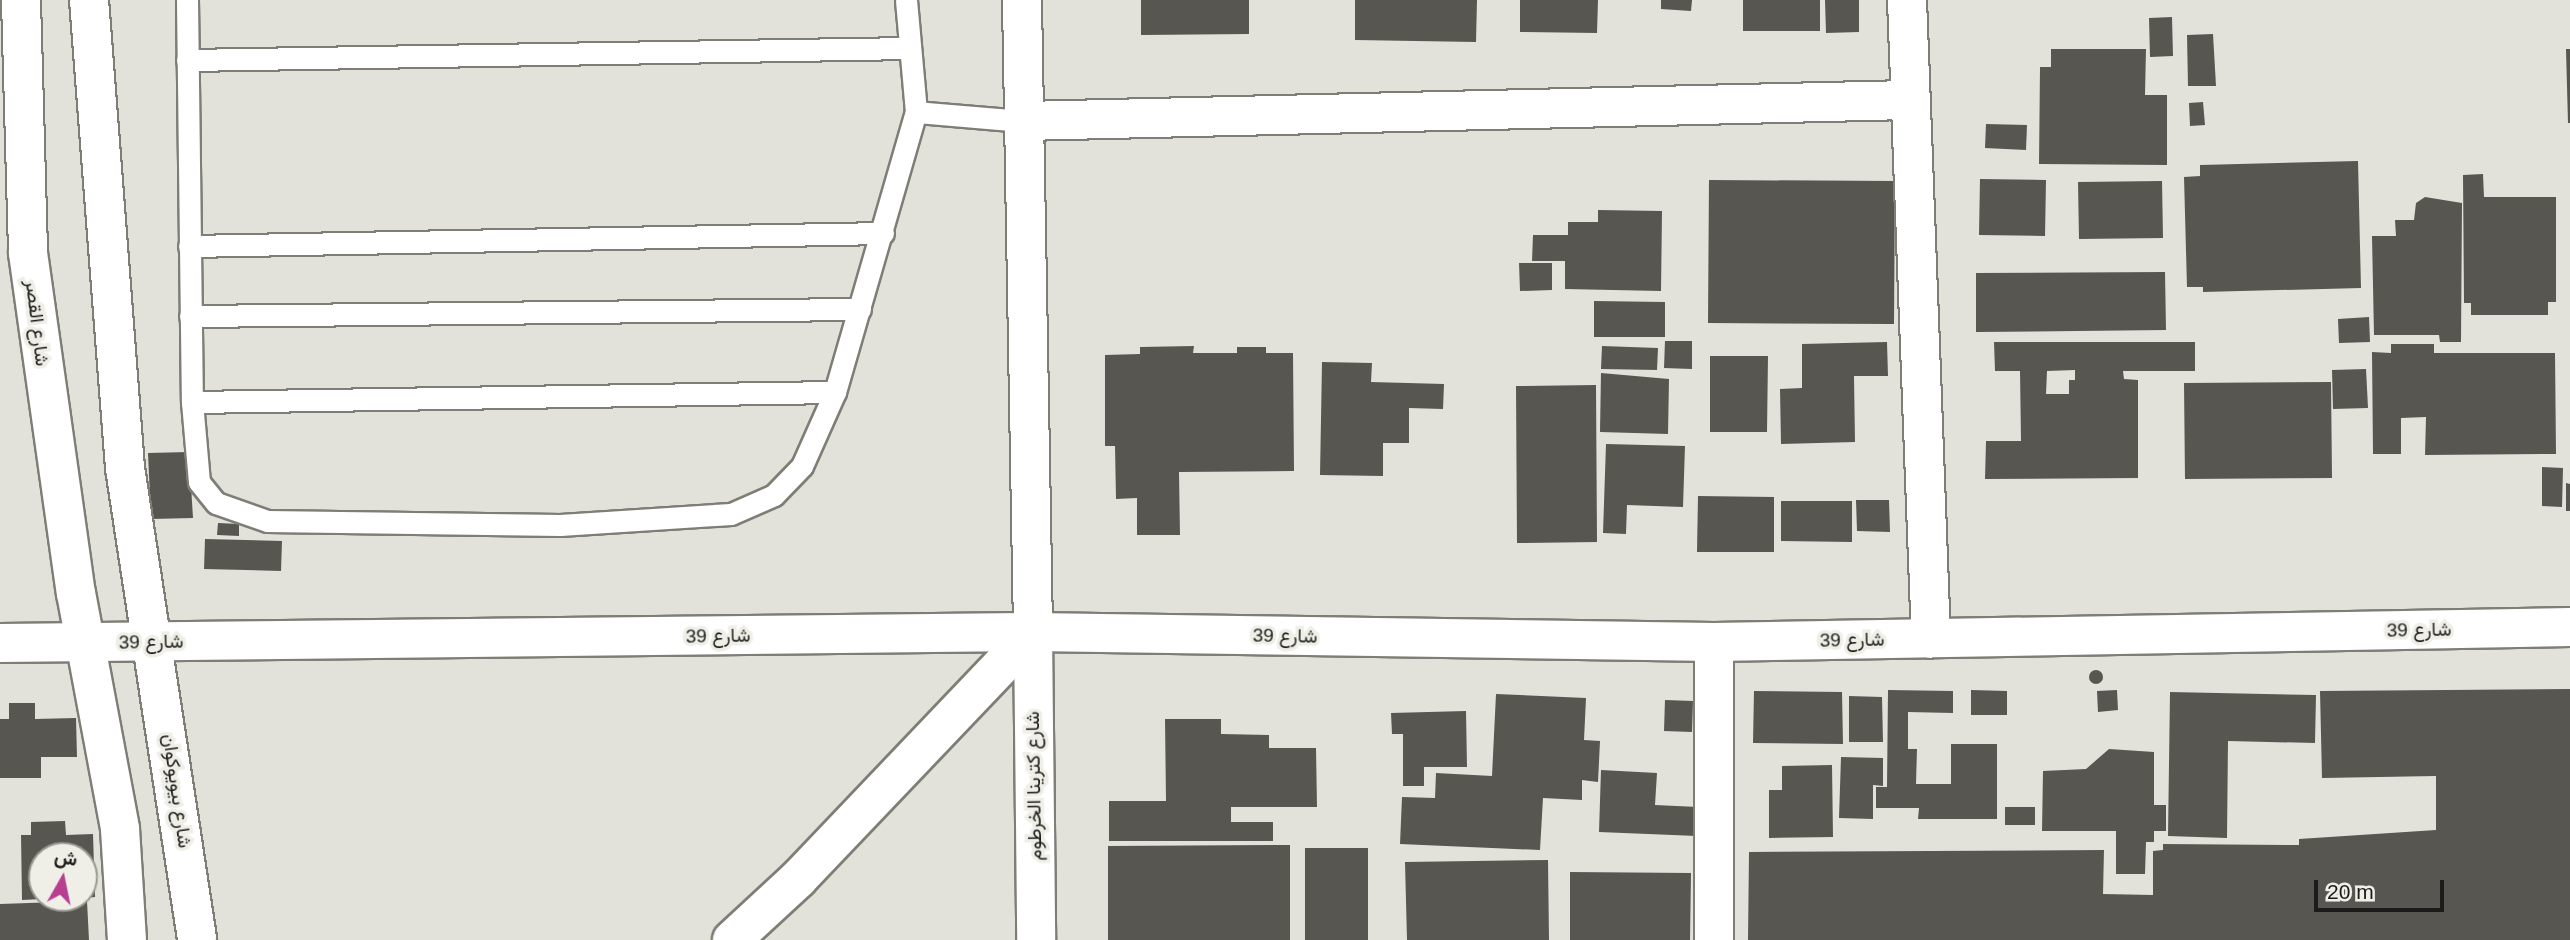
<!DOCTYPE html>
<meta charset="utf-8">
<style>
body{margin:0}
#map{position:relative;width:2570px;height:940px;overflow:hidden;background:#e2e2db;font-family:Arial,Vazirmatn,sans-serif}
div>[style]{position:absolute}
[style*='--x']{left:calc(var(--x)*1px);top:calc(var(--y)*1px);width:calc(var(--w)*1px);rotate:calc(var(--a)*1deg)}
.building>*{inset:0;background:#575651}
.round{border-radius:50%}
.roads{filter:drop-shadow(2px 0 #7e7e77) drop-shadow(-2px 0 #7e7e77) drop-shadow(0 2px #7e7e77) drop-shadow(0 -2px #7e7e77)}
.lane>*{height:21px;margin:-10.5px;padding:0 10.5px;transform-origin:10.5px;border-radius:10.5px;background:#fff}
.street>*{height:38px;margin:-19px;padding:0 19px;transform-origin:19px;border-radius:19px;background:#fff}
.secondary>*{height:38px;margin:-19px;padding:0 19px;transform-origin:19px;border-radius:19px;background:#fff}
span{translate:-50% -50%;white-space:nowrap;text-align:center;line-height:1.15;-webkit-text-stroke:7px #efefe8;paint-order:stroke}
.street-label{font-size:19px;color:#1b1b19}
.north{position:absolute;left:28px;top:842px;width:70px;height:70px;box-sizing:border-box;background:#efefe8;border:2px solid #9a9a95;border-radius:50%;rotate:9deg;font-size:19px;font-weight:700;line-height:28px;text-align:center;color:#1b1b19}
.north::after{content:'';display:block;margin:auto;width:24px;height:32px;background:#b73e91;clip-path:polygon(50% 0,100% 100%,50% 72%,0 100%)}
.scale{position:absolute;left:2314px;top:880px;width:130px;height:32px;box-sizing:border-box;border:4px solid #1b1b19;border-top:0;padding-left:9px;font-size:21px;line-height:24px;white-space:nowrap;color:#1b1b19;-webkit-text-stroke:5px #efefe8;paint-order:stroke}
</style>
<div id="map">
<div class="building">
<i style="clip-path:polygon(1141px 0,1249px 0,1249px 34px,1141px 35px)"></i>
<i style="clip-path:polygon(1355px 0,1477px 0,1476px 42px,1355px 40px)"></i>
<i style="clip-path:polygon(1520px 0,1598px 0,1597px 33px,1520px 32px)"></i>
<i style="clip-path:polygon(1661px 0,1692px 0,1691px 11px,1661px 9px)"></i>
<i style="clip-path:polygon(1743px 0,1820px 0,1820px 31px,1743px 31px)"></i>
<i style="clip-path:polygon(1825px 0,1859px 0,1859px 32px,1826px 33px)"></i>
<i style="clip-path:polygon(2172px 17px,2173px 56px,2150px 57px,2149px 18px)"></i>
<i style="clip-path:polygon(2213px 34px,2216px 86px,2188px 86px,2187px 35px)"></i>
<i style="clip-path:polygon(2051px 49px,2146px 49px,2145px 95px,2167px 95px,2167px 165px,2039px 164px,2040px 67px,2051px 67px)"></i>
<i style="clip-path:polygon(2566px 49px,2570px 49px,2570px 123px,2568px 123px)"></i>
<i style="clip-path:polygon(2203px 102px,2205px 125px,2190px 126px,2189px 103px)"></i>
<i style="clip-path:polygon(1986px 124px,2027px 125px,2026px 150px,1985px 148px)"></i>
<i style="clip-path:polygon(2358px 161px,2361px 288px,2203px 292px,2203px 287px,2187px 287px,2184px 177px,2200px 176px,2200px 165px)"></i>
<i style="clip-path:polygon(2483px 174px,2484px 197px,2556px 197px,2556px 302px,2548px 302px,2548px 315px,2471px 315px,2471px 303px,2464px 303px,2463px 175px)"></i>
<i style="clip-path:polygon(1980px 179px,2046px 180px,2045px 236px,1979px 235px)"></i>
<i style="clip-path:polygon(1709px 180px,1895px 181px,1894px 324px,1708px 323px)"></i>
<i style="clip-path:polygon(2162px 181px,2163px 238px,2079px 239px,2078px 182px)"></i>
<i style="clip-path:polygon(2425px 197px,2462px 203px,2461px 342px,2440px 342px,2439px 335px,2374px 335px,2372px 236px,2396px 236px,2395px 220px,2414px 220px,2416px 203px)"></i>
<i style="clip-path:polygon(1598px 210px,1662px 211px,1661px 291px,1565px 289px,1565px 261px,1532px 261px,1533px 235px,1568px 235px,1568px 222px,1598px 222px)"></i>
<i style="clip-path:polygon(1519px 263px,1552px 263px,1552px 290px,1520px 291px)"></i>
<i style="clip-path:polygon(2165px 272px,2166px 330px,1976px 332px,1976px 273px)"></i>
<i style="clip-path:polygon(1594px 301px,1665px 302px,1665px 337px,1594px 337px)"></i>
<i style="clip-path:polygon(2369px 317px,2370px 342px,2339px 343px,2338px 319px)"></i>
<i style="clip-path:polygon(1665px 341px,1692px 341px,1692px 369px,1664px 368px)"></i>
<i style="clip-path:polygon(1887px 342px,1888px 376px,1854px 376px,1855px 442px,1781px 444px,1780px 389px,1802px 388px,1802px 344px)"></i>
<i style="clip-path:polygon(evenodd,1994px 342px,2195px 342px,2195px 371px,2123px 371px,2124px 379px,2138px 380px,2138px 478px,1985px 479px,1986px 441px,2021px 441px,2020px 371px,1995px 371px,1994px 342px,2075px 370px,2075px 380px,2069px 380px,2069px 394px,2046px 394px,2047px 371px,2075px 370px)"></i>
<i style="clip-path:polygon(2391px 344px,2434px 344px,2434px 353px,2555px 353px,2556px 454px,2425px 455px,2426px 417px,2401px 418px,2401px 454px,2373px 454px,2372px 352px,2391px 353px)"></i>
<i style="clip-path:polygon(1194px 346px,1193px 353px,1237px 353px,1237px 347px,1266px 347px,1266px 353px,1293px 353px,1294px 471px,1179px 472px,1180px 535px,1137px 535px,1137px 498px,1116px 499px,1115px 446px,1105px 446px,1105px 355px,1140px 354px,1140px 347px)"></i>
<i style="clip-path:polygon(1602px 346px,1658px 348px,1657px 370px,1601px 369px)"></i>
<i style="clip-path:polygon(1710px 356px,1768px 356px,1767px 432px,1710px 432px)"></i>
<i style="clip-path:polygon(1322px 362px,1372px 363px,1371px 382px,1444px 384px,1443px 409px,1409px 408px,1409px 443px,1383px 443px,1383px 476px,1320px 475px)"></i>
<i style="clip-path:polygon(2366px 369px,2368px 408px,2333px 409px,2332px 370px)"></i>
<i style="clip-path:polygon(1601px 373px,1669px 379px,1668px 434px,1600px 432px)"></i>
<i style="clip-path:polygon(2331px 382px,2332px 478px,2185px 479px,2184px 383px)"></i>
<i style="clip-path:polygon(1596px 385px,1597px 542px,1517px 543px,1516px 386px)"></i>
<i style="clip-path:polygon(1606px 444px,1685px 446px,1683px 507px,1627px 505px,1626px 534px,1603px 533px)"></i>
<i style="clip-path:polygon(189px 452px,193px 518px,151px 519px,148px 453px)"></i>
<i style="clip-path:polygon(2542px 467px,2563px 468px,2562px 507px,2542px 506px)"></i>
<i style="clip-path:polygon(2566px 483px,2570px 484px,2570px 511px,2566px 511px)"></i>
<i style="clip-path:polygon(1698px 496px,1774px 497px,1774px 552px,1697px 552px)"></i>
<i style="clip-path:polygon(1856px 500px,1889px 500px,1890px 532px,1857px 531px)"></i>
<i style="clip-path:polygon(1781px 501px,1852px 501px,1852px 542px,1781px 541px)"></i>
<i style="clip-path:polygon(218px 523px,239px 524px,239px 536px,217px 535px)"></i>
<i style="clip-path:polygon(205px 539px,282px 541px,281px 571px,204px 569px)"></i>
<i class="round" style="left:2089px;top:670px;width:14px;height:14px"></i>
<i style="clip-path:polygon(2570px 689px,2570px 940px,1748px 940px,1749px 852px,2104px 850px,2103px 894px,2153px 895px,2153px 851px,2163px 850px,2163px 844px,2299px 845px,2299px 839px,2436px 830px,2436px 776px,2322px 778px,2320px 691px)"></i>
<i style="clip-path:polygon(1888px 690px,1953px 691px,1953px 713px,1908px 712px,1908px 749px,1917px 749px,1916px 784px,1951px 784px,1951px 744px,1997px 744px,1997px 819px,1918px 819px,1919px 808px,1876px 808px,1876px 787px,1887px 787px)"></i>
<i style="clip-path:polygon(1971px 690px,2007px 691px,2007px 715px,1971px 715px)"></i>
<i style="clip-path:polygon(2117px 690px,2118px 710px,2098px 712px,2097px 691px)"></i>
<i style="clip-path:polygon(1754px 691px,1842px 692px,1843px 744px,1753px 743px)"></i>
<i style="clip-path:polygon(2170px 692px,2316px 695px,2315px 743px,2228px 741px,2227px 838px,2168px 836px)"></i>
<i style="clip-path:polygon(1496px 694px,1586px 698px,1584px 740px,1600px 741px,1598px 782px,1582px 780px,1582px 800px,1543px 798px,1540px 850px,1400px 844px,1402px 797px,1435px 798px,1436px 773px,1492px 776px)"></i>
<i style="clip-path:polygon(1849px 696px,1882px 697px,1883px 742px,1849px 742px)"></i>
<i style="clip-path:polygon(1665px 700px,1693px 701px,1692px 732px,1664px 731px)"></i>
<i style="clip-path:polygon(9px 703px,35px 703px,35px 719px,76px 718px,77px 757px,41px 757px,41px 778px,0 778px,0 719px,9px 719px)"></i>
<i style="clip-path:polygon(1466px 711px,1467px 767px,1424px 767px,1424px 786px,1403px 786px,1403px 734px,1392px 734px,1391px 713px)"></i>
<i style="clip-path:polygon(1165px 719px,1221px 719px,1221px 734px,1269px 735px,1269px 748px,1316px 748px,1317px 807px,1231px 807px,1231px 822px,1273px 822px,1273px 841px,1109px 841px,1109px 801px,1166px 801px)"></i>
<i style="clip-path:polygon(2109px 749px,2154px 752px,2154px 805px,2166px 805px,2166px 831px,2154px 831px,2154px 842px,2146px 842px,2145px 874px,2116px 874px,2116px 831px,2042px 831px,2043px 771px,2086px 769px)"></i>
<i style="clip-path:polygon(1841px 757px,1883px 758px,1883px 786px,1873px 785px,1873px 819px,1839px 818px)"></i>
<i style="clip-path:polygon(1832px 765px,1833px 837px,1769px 838px,1769px 790px,1782px 790px,1782px 766px)"></i>
<i style="clip-path:polygon(1601px 770px,1657px 773px,1655px 805px,1698px 807px,1697px 836px,1599px 832px)"></i>
<i style="clip-path:polygon(2005px 807px,2035px 807px,2035px 825px,2005px 825px)"></i>
<i style="clip-path:polygon(65px 821px,66px 835px,93px 834px,95px 897px,84px 898px,84px 856px,42px 856px,42px 899px,22px 900px,21px 835px,31px 835px,31px 822px)"></i>
<i style="clip-path:polygon(1290px 845px,1290px 940px,1108px 940px,1108px 846px)"></i>
<i style="clip-path:polygon(1305px 848px,1368px 848px,1368px 940px,1305px 940px)"></i>
<i style="clip-path:polygon(1548px 860px,1549px 940px,1407px 940px,1405px 862px)"></i>
<i style="clip-path:polygon(1570px 872px,1691px 873px,1690px 940px,1570px 940px)"></i>
<i style="clip-path:polygon(87px 901px,89px 940px,0 940px,0 904px)"></i>
</div>
<div class="roads">
<div class="lane">
<i style="--x:187;--y:0;--w:402;--a:89.3"></i>
<i style="--x:192;--y:402;--w:80;--a:85"></i>
<i style="--x:199;--y:482;--w:27;--a:51"></i>
<i style="--x:216;--y:503;--w:54;--a:19.4"></i>
<i style="--x:267;--y:521;--w:293;--a:0.8"></i>
<i style="--x:560;--y:525;--w:171;--a:-3.7"></i>
<i style="--x:731;--y:514;--w:47;--a:-23.8"></i>
<i style="--x:774;--y:495;--w:40;--a:-46"></i>
<i style="--x:802;--y:466;--w:81;--a:-66"></i>
<i style="--x:835;--y:392;--w:291;--a:-73.9"></i>
<i style="--x:916;--y:112;--w:112;--a:-95.1"></i>
<i style="--x:187;--y:60;--w:723;--a:-0.95"></i>
<i style="--x:916;--y:112;--w:108;--a:4.8"></i>
<i style="--x:189;--y:246;--w:694;--a:-1.07"></i>
<i style="--x:190;--y:316;--w:670;--a:-0.6"></i>
<i style="--x:192;--y:402;--w:643;--a:-0.89"></i>
</div>
<div class="street">
<i style="--x:1907;--y:0;--w:639;--a:87.85"></i>
<i style="--x:1024;--y:121;--w:887;--a:-1.36"></i>
<i style="--x:1033;--y:632;--w:308;--a:89.4"></i>
<i style="--x:1714;--y:642;--w:298;--a:90"></i>
<i style="--x:732;--y:940;--w:90;--a:-42.7"></i>
<i style="--x:798;--y:879;--w:341;--a:-46.4"></i>
</div>
<div class="secondary">
<i style="--x:21;--y:0;--w:253;--a:88.4"></i>
<i style="--x:28;--y:253;--w:343;--a:82"></i>
<i style="--x:76;--y:593;--w:240;--a:79.4"></i>
<i style="--x:120;--y:829;--w:111;--a:86.4"></i>
<i style="--x:89;--y:0;--w:469;--a:85.6"></i>
<i style="--x:125;--y:468;--w:477;--a:81.3"></i>
<i style="--x:1022;--y:0;--w:632;--a:89"></i>
<i style="--x:0;--y:643;--w:1033;--a:-0.61"></i>
<i style="--x:1033;--y:632;--w:681;--a:0.84"></i>
<i style="--x:1714;--y:642;--w:856;--a:-1"></i>
</div>
</div>
<div class="street-label">
<span style="left:37px;top:323px;rotate:83deg">شارع القصر</span>
<span style="left:2419px;top:630px;rotate:-1deg">شارع 39</span>
<span style="left:718px;top:636px;rotate:-1deg">شارع 39</span>
<span style="left:1285px;top:636px;rotate:1deg">شارع 39</span>
<span style="left:1852px;top:640px;rotate:-1deg">شارع 39</span>
<span style="left:151px;top:642px;rotate:-1deg">شارع 39</span>
<span style="left:1034px;top:786px;rotate:-91deg">شارع كترينا الخرطوم</span>
<span style="left:177px;top:791px;rotate:82deg">شارع بيويوكوان</span>
</div>
<div class="north">ش</div>
<div class="scale">20 m</div>
</div>
